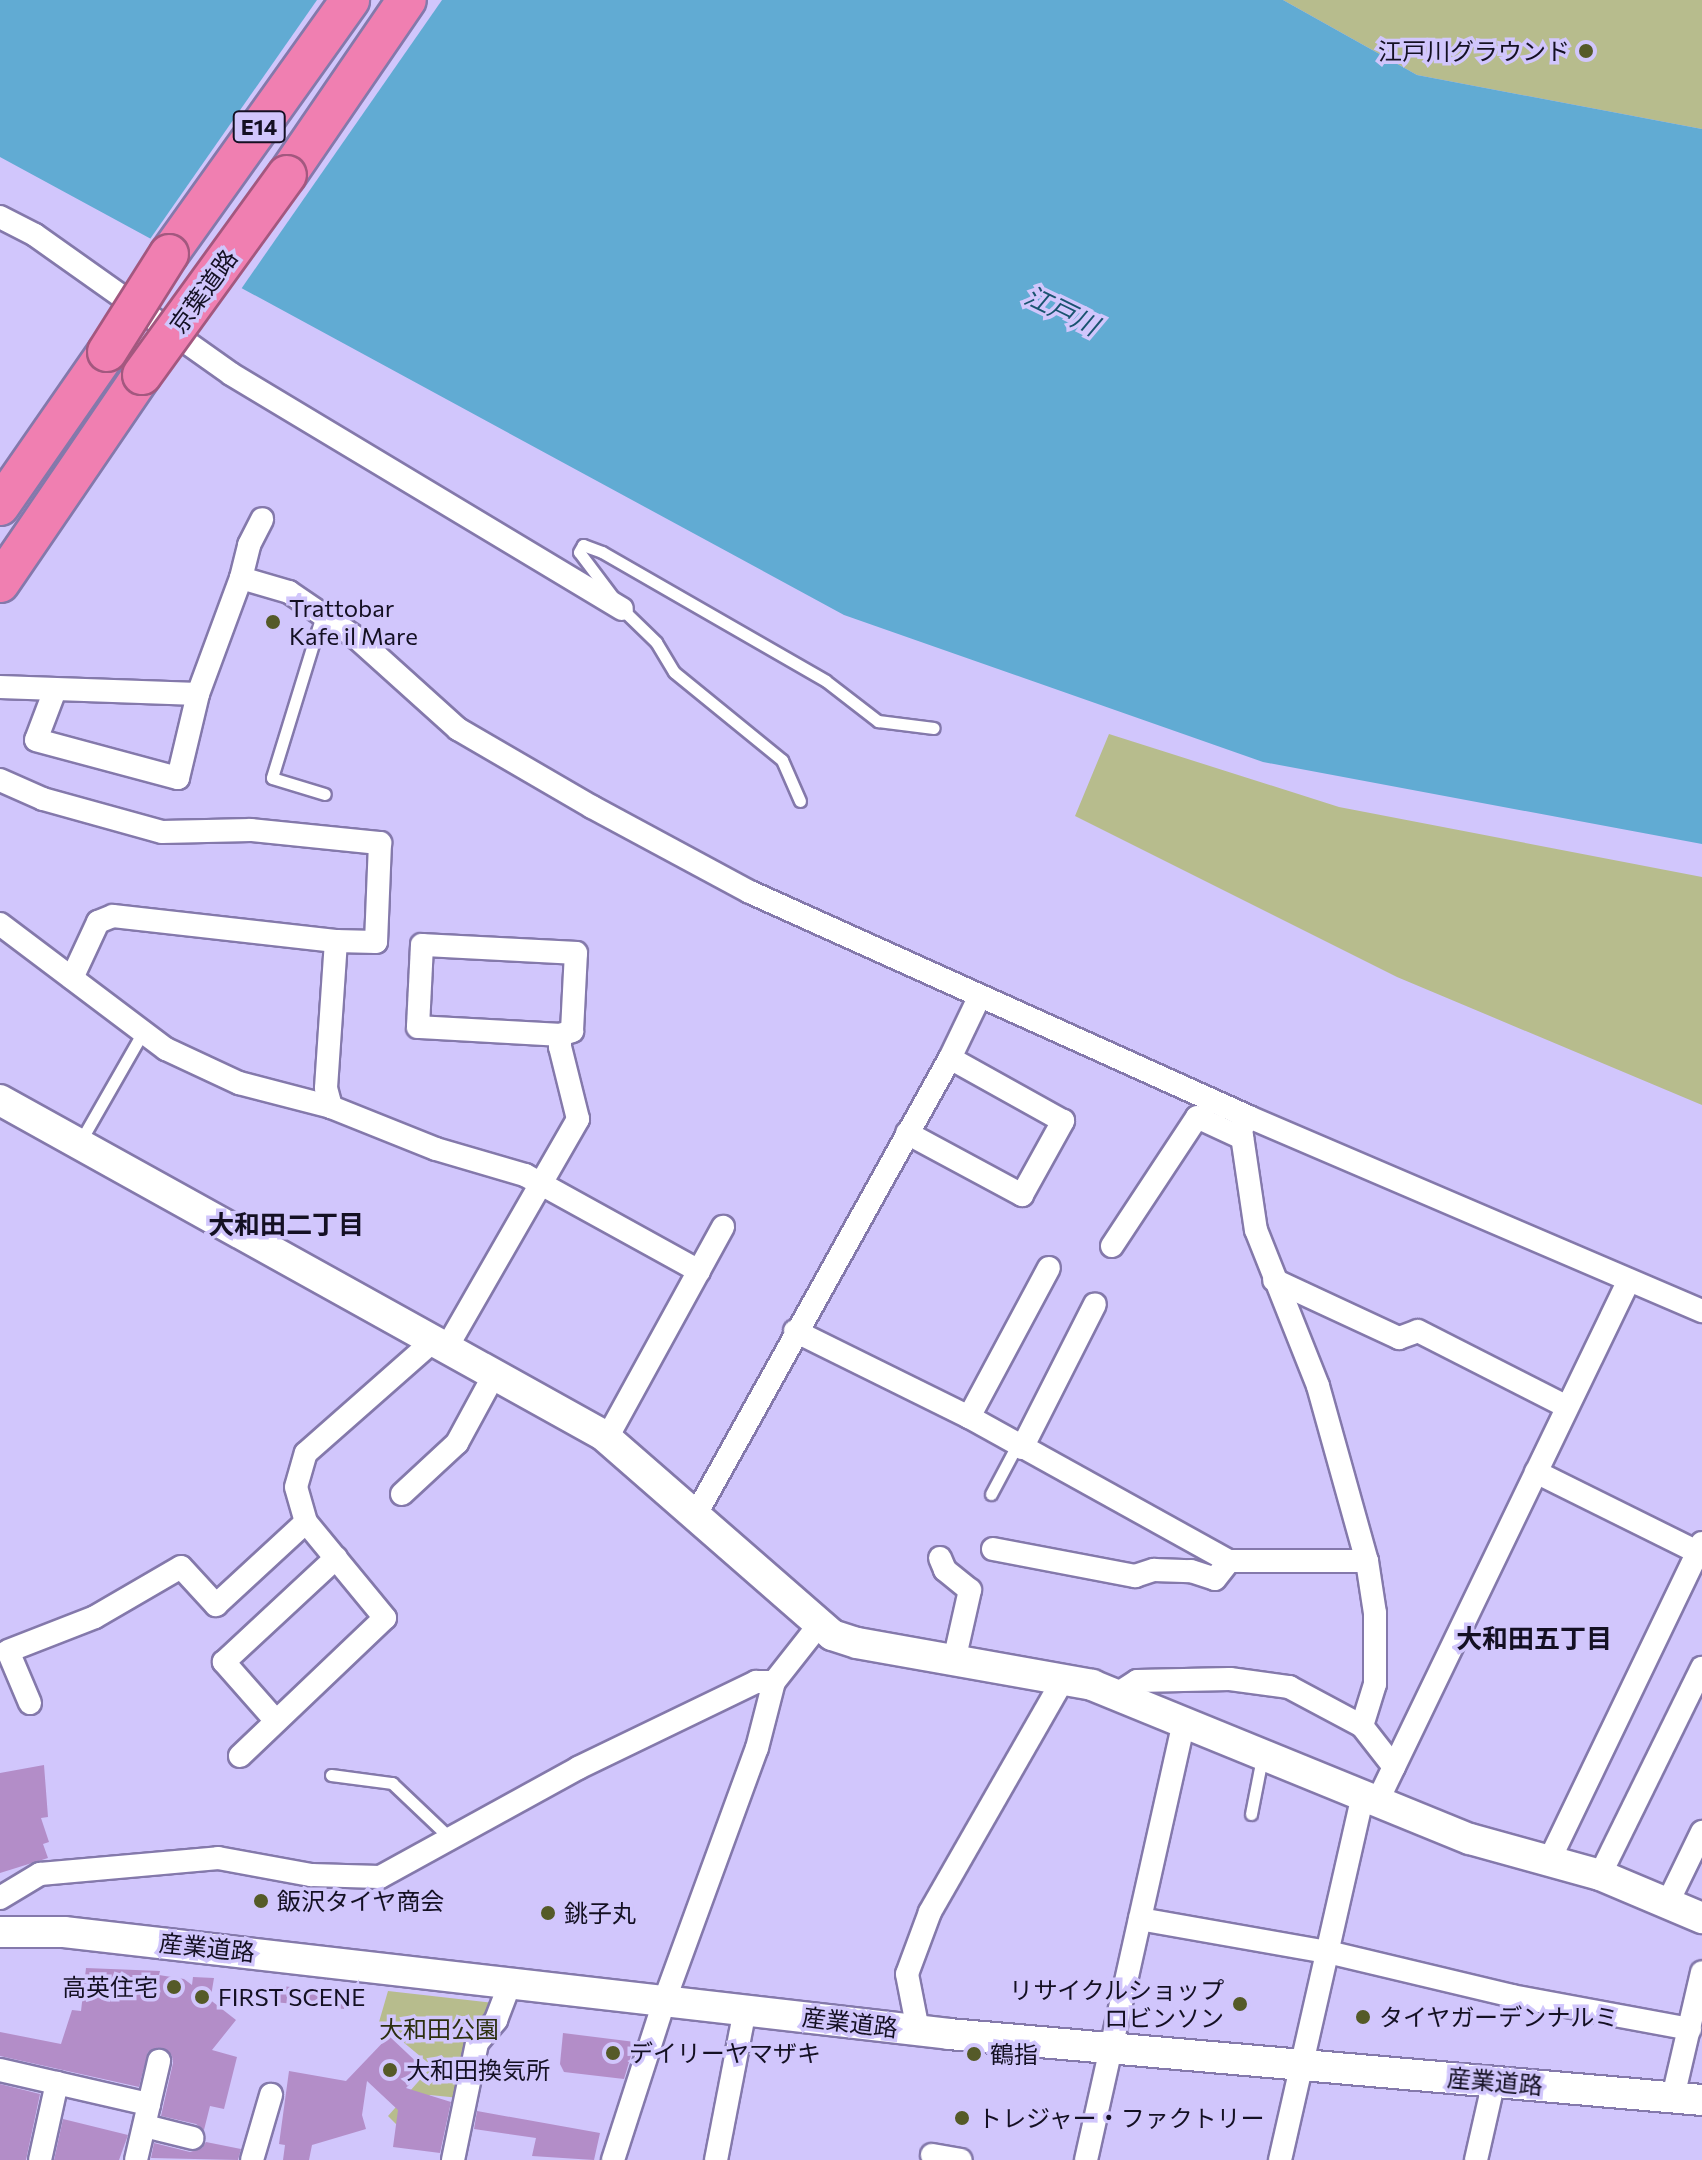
<!DOCTYPE html>
<meta charset="utf-8">
<style>
body{margin:0}
#map{position:relative;width:1702px;height:2160px;overflow:hidden;background:#d1c6fc;font-family:Commissioner,"Noto Sans JP",sans-serif}
div>[style]{position:absolute}
[style*='--x']{left:calc(var(--x)*1px);top:calc(var(--y)*1px);width:calc(var(--w)*1px);rotate:calc(var(--a)*1deg)}
.green>*{inset:0;background:#b7bc8d}
.water>*{inset:0;background:#61abd3}
.pier>*{inset:0;background:#d1c6fc}
.building>*{inset:0;background:#b38dc8}
.roads{filter:drop-shadow(2px 0 #8479ab) drop-shadow(-2px 0 #8479ab) drop-shadow(0 2px #8479ab) drop-shadow(0 -2px #8479ab)}
.lane>*{height:11px;margin:-5.5px;padding:0 5.5px;transform-origin:5.5px;border-radius:5.5px;background:#fff}
.street>*{height:22px;margin:-11px;padding:0 11px;transform-origin:11px;border-radius:11px;background:#fff}
.secondary>*{height:30px;margin:-15px;padding:0 15px;transform-origin:15px;border-radius:15px;background:#fff}
.highway>*{height:38px;margin:-19px;padding:0 19px;transform-origin:19px;border-radius:19px;background:#f07fb1}
.bridges{filter:drop-shadow(2px 0 #a3587f) drop-shadow(-2px 0 #a3587f) drop-shadow(0 2px #a3587f) drop-shadow(0 -2px #a3587f)}
.highway-bridge>*{height:38px;margin:-19px;padding:0 19px;transform-origin:19px;border-radius:19px;background:#f07fb1}
.dots>*{width:22px;height:22px;translate:-50% -50%;box-sizing:border-box;border:4px solid #d1c6fc;border-radius:50%}
span{translate:-50% -50%;white-space:nowrap;text-align:center;line-height:1.15;-webkit-text-stroke:7px #d1c6fc;paint-order:stroke}
.shield-label span{padding:2px 6px;background:#d1c6fc;border:2px solid;border-radius:6px;-webkit-text-stroke-width:0}
.shield-label{font-size:22px;color:#141023;font-weight:700}
.poi-label{font-size:24px;color:#141023}
.right{translate:-100% -50%;text-align:right}
.left{translate:0 -50%;text-align:left}
.street-label{font-size:24px;color:#141023}
.park-label{font-size:24px;color:#2c2f0f}
.water-label{font-size:26px;color:#1a5470;font-style:italic}
.neighbourhood-label{font-size:26px;color:#141023;font-weight:700}
</style>
<div id="map">
<div class="green">
<i style="clip-path:polygon(1283px 0,1702px 0,1702px 129px,1417px 75px)"></i>
<i style="clip-path:polygon(1109px 734px,1339px 807px,1702px 877px,1702px 1105px,1397px 977px,1075px 816px)"></i>
<i style="clip-path:polygon(388px 1991px,494px 2003px,460px 2098px,430px 2095px,405px 2122px,397px 2125px,388px 2116px,432px 2066px,379px 2022px)"></i>
</div>
<div class="water">
<i style="clip-path:polygon(0 0,1283px 0,1417px 75px,1702px 129px,1702px 844px,1263px 762px,844px 615px,0 157px)"></i>
</div>
<div class="pier">
<i style="clip-path:polygon(317px 0,442px 0,239px 292px,148px 242px)"></i>
</div>
<div class="building">
<i style="clip-path:polygon(44px 1765px,48px 1817px,41px 1818px,49px 1842px,43px 1844px,48px 1858px,0 1873px,0 1773px)"></i>
<i style="clip-path:polygon(86px 1968px,160px 1971px,159px 1975px,184px 1979px,192px 1985px,193px 1977px,214px 1978px,211px 1996px,204px 1995px,236px 2020px,212px 2050px,237px 2057px,224px 2109px,210px 2106px,204px 2130px,196px 2124px,161px 2116px,173px 2063px,172px 2056px,163px 2048px,148px 2052px,139px 2087px,0 2056px,0 2032px,61px 2044px,72px 2010px,81px 2011px)"></i>
<i style="clip-path:polygon(275px 1985px,345px 1994px,344px 2009px,274px 2002px)"></i>
<i style="clip-path:polygon(563px 2033px,635px 2042px,624px 2079px,564px 2072px,560px 2064px)"></i>
<i style="clip-path:polygon(389px 2036px,424px 2069px,406px 2088px,451px 2102px,440px 2153px,393px 2147px,398px 2110px,367px 2081px,362px 2115px,366px 2129px,312px 2145px,309px 2160px,283px 2160px,285px 2145px,279px 2144px,289px 2071px,346px 2081px)"></i>
<i style="clip-path:polygon(0 2084px,40px 2094px,26px 2160px,0 2160px)"></i>
<i style="clip-path:polygon(477px 2111px,600px 2133px,594px 2160px,532px 2156px,536px 2138px,474px 2129px)"></i>
<i style="clip-path:polygon(63px 2119px,128px 2135px,119px 2160px,54px 2160px)"></i>
<i style="clip-path:polygon(206px 2142px,241px 2149px,238px 2160px,151px 2158px,154px 2143px,190px 2152px,202px 2148px)"></i>
</div>
<div class="roads">
<div class="lane">
<i style="--x:322;--y:615;--w:170;--a:107.1"></i>
<i style="--x:272;--y:778;--w:55;--a:16.8"></i>
<i style="--x:800;--y:801;--w:45;--a:-113.7"></i>
<i style="--x:782;--y:760;--w:139;--a:-140.8"></i>
<i style="--x:674;--y:672;--w:35;--a:-121"></i>
<i style="--x:656;--y:642;--w:47;--a:-135.9"></i>
<i style="--x:622;--y:609;--w:71;--a:-127"></i>
<i style="--x:579;--y:552;--w:8;--a:-60"></i>
<i style="--x:583;--y:545;--w:20;--a:20"></i>
<i style="--x:602;--y:552;--w:258;--a:29.9"></i>
<i style="--x:826;--y:681;--w:66;--a:37.6"></i>
<i style="--x:878;--y:721;--w:56;--a:7.1"></i>
<i style="--x:80;--y:1142;--w:127;--a:-60.2"></i>
<i style="--x:991;--y:1494;--w:55;--a:-62"></i>
<i style="--x:331;--y:1775;--w:62;--a:7.5"></i>
<i style="--x:392;--y:1783;--w:81;--a:43.5"></i>
<i style="--x:1251;--y:1814;--w:57;--a:-78.9"></i>
</div>
<div class="street">
<i style="--x:0;--y:217;--w:39;--a:27"></i>
<i style="--x:35;--y:235;--w:240;--a:35.3"></i>
<i style="--x:231;--y:374;--w:456;--a:31"></i>
<i style="--x:241;--y:578;--w:34;--a:-76"></i>
<i style="--x:249;--y:545;--w:29;--a:-63"></i>
<i style="--x:0;--y:687;--w:198;--a:2"></i>
<i style="--x:198;--y:694;--w:124;--a:-69.7"></i>
<i style="--x:241;--y:578;--w:50;--a:16.3"></i>
<i style="--x:289;--y:592;--w:83;--a:34.3"></i>
<i style="--x:358;--y:639;--w:135;--a:42"></i>
<i style="--x:458;--y:729;--w:155;--a:30.2"></i>
<i style="--x:592;--y:807;--w:179;--a:28.3"></i>
<i style="--x:750;--y:892;--w:547;--a:24.27"></i>
<i style="--x:1249;--y:1117;--w:493;--a:23.2"></i>
<i style="--x:55;--y:690;--w:53;--a:110.8"></i>
<i style="--x:36;--y:740;--w:147;--a:15"></i>
<i style="--x:178;--y:778;--w:86;--a:-76.6"></i>
<i style="--x:0;--y:780;--w:47;--a:23.8"></i>
<i style="--x:43;--y:799;--w:123;--a:15.5"></i>
<i style="--x:162;--y:832;--w:89;--a:-1.3"></i>
<i style="--x:251;--y:830;--w:130;--a:5.8"></i>
<i style="--x:380;--y:843;--w:99;--a:92.3"></i>
<i style="--x:376;--y:942;--w:40;--a:-178.6"></i>
<i style="--x:0;--y:924;--w:208;--a:37"></i>
<i style="--x:166;--y:1049;--w:81;--a:25"></i>
<i style="--x:239;--y:1083;--w:95;--a:14.6"></i>
<i style="--x:72;--y:978;--w:62;--a:-65.1"></i>
<i style="--x:98;--y:922;--w:16;--a:-22"></i>
<i style="--x:113;--y:916;--w:224;--a:6.4"></i>
<i style="--x:336;--y:941;--w:147;--a:93.9"></i>
<i style="--x:326;--y:1088;--w:20;--a:75"></i>
<i style="--x:331;--y:1107;--w:113;--a:21.8"></i>
<i style="--x:436;--y:1149;--w:93;--a:16.3"></i>
<i style="--x:525;--y:1175;--w:199;--a:28.9"></i>
<i style="--x:1249;--y:1117;--w:14;--a:124"></i>
<i style="--x:1241;--y:1129;--w:102;--a:81.6"></i>
<i style="--x:1256;--y:1230;--w:168;--a:68.3"></i>
<i style="--x:1318;--y:1386;--w:182;--a:74.4"></i>
<i style="--x:1367;--y:1561;--w:53;--a:81.3"></i>
<i style="--x:1375;--y:1613;--w:71;--a:90"></i>
<i style="--x:1375;--y:1684;--w:44;--a:107.2"></i>
<i style="--x:907;--y:1133;--w:131;--a:28.3"></i>
<i style="--x:1022;--y:1195;--w:85;--a:-61"></i>
<i style="--x:1063;--y:1121;--w:129;--a:-150.9"></i>
<i style="--x:1112;--y:1246;--w:154;--a:-56.6"></i>
<i style="--x:1197;--y:1117;--w:50;--a:25"></i>
<i style="--x:1274;--y:1280;--w:138;--a:24.9"></i>
<i style="--x:1399;--y:1338;--w:20;--a:-20"></i>
<i style="--x:1418;--y:1331;--w:167;--a:27"></i>
<i style="--x:795;--y:1331;--w:194;--a:26.3"></i>
<i style="--x:969;--y:1417;--w:297;--a:29"></i>
<i style="--x:1229;--y:1561;--w:138;--a:0"></i>
<i style="--x:447;--y:1347;--w:263;--a:-60.1"></i>
<i style="--x:578;--y:1119;--w:74;--a:-104"></i>
<i style="--x:560;--y:1047;--w:12;--a:-90"></i>
<i style="--x:560;--y:1035;--w:13;--a:-18"></i>
<i style="--x:572;--y:1031;--w:78;--a:-87.1"></i>
<i style="--x:576;--y:953;--w:154;--a:-177"></i>
<i style="--x:422;--y:945;--w:82;--a:92.8"></i>
<i style="--x:418;--y:1027;--w:142;--a:3.2"></i>
<i style="--x:969;--y:1417;--w:169;--a:-61.8"></i>
<i style="--x:607;--y:1438;--w:241;--a:-61.2"></i>
<i style="--x:1022;--y:1448;--w:161;--a:-63.1"></i>
<i style="--x:1536;--y:1472;--w:180;--a:26.4"></i>
<i style="--x:402;--y:1494;--w:75;--a:-42.8"></i>
<i style="--x:457;--y:1443;--w:80;--a:-61.5"></i>
<i style="--x:695;--y:1516;--w:524;--a:-60.89"></i>
<i style="--x:950;--y:1058;--w:60;--a:-64.3"></i>
<i style="--x:993;--y:1549;--w:145;--a:10.8"></i>
<i style="--x:1135;--y:1576;--w:20;--a:-18"></i>
<i style="--x:1154;--y:1570;--w:37;--a:2"></i>
<i style="--x:1191;--y:1571;--w:25;--a:18"></i>
<i style="--x:1215;--y:1579;--w:23;--a:-52"></i>
<i style="--x:940;--y:1558;--w:13;--a:67"></i>
<i style="--x:945;--y:1570;--w:32;--a:39"></i>
<i style="--x:970;--y:1590;--w:73;--a:102.7"></i>
<i style="--x:1117;--y:1694;--w:24;--a:-33"></i>
<i style="--x:1137;--y:1681;--w:93;--a:-1.2"></i>
<i style="--x:1230;--y:1679;--w:60;--a:7.7"></i>
<i style="--x:1289;--y:1687;--w:83;--a:28.1"></i>
<i style="--x:1362;--y:1726;--w:52;--a:52"></i>
<i style="--x:30;--y:1703;--w:56;--a:-112.9"></i>
<i style="--x:8;--y:1651;--w:93;--a:-21.3"></i>
<i style="--x:95;--y:1617;--w:99;--a:-30.2"></i>
<i style="--x:181;--y:1567;--w:52;--a:47.4"></i>
<i style="--x:216;--y:1605;--w:122;--a:-42.7"></i>
<i style="--x:276;--y:1721;--w:79;--a:-131.4"></i>
<i style="--x:224;--y:1662;--w:153;--a:-42.9"></i>
<i style="--x:240;--y:1756;--w:200;--a:-43.6"></i>
<i style="--x:385;--y:1618;--w:124;--a:-129.5"></i>
<i style="--x:306;--y:1522;--w:36;--a:-106"></i>
<i style="--x:296;--y:1487;--w:35;--a:-74"></i>
<i style="--x:306;--y:1453;--w:171;--a:-41.4"></i>
<i style="--x:1378;--y:1800;--w:577;--a:-64.23"></i>
<i style="--x:1549;--y:1861;--w:353;--a:-64.3"></i>
<i style="--x:1600;--y:1875;--w:231;--a:-63.8"></i>
<i style="--x:0;--y:1898;--w:47;--a:-31"></i>
<i style="--x:40;--y:1874;--w:179;--a:-5.1"></i>
<i style="--x:218;--y:1858;--w:95;--a:10.4"></i>
<i style="--x:311;--y:1875;--w:69;--a:1.7"></i>
<i style="--x:380;--y:1877;--w:226;--a:-28.8"></i>
<i style="--x:578;--y:1768;--w:198;--a:-25.8"></i>
<i style="--x:756;--y:1682;--w:18;--a:0"></i>
<i style="--x:1668;--y:1902;--w:78;--a:-64.1"></i>
<i style="--x:1140;--y:1919;--w:191;--a:10"></i>
<i style="--x:1328;--y:1952;--w:189;--a:13.4"></i>
<i style="--x:1512;--y:1996;--w:181;--a:10.5"></i>
<i style="--x:918;--y:2030;--w:57;--a:-101.1"></i>
<i style="--x:907;--y:1974;--w:66;--a:-69.6"></i>
<i style="--x:930;--y:1912;--w:267;--a:-60.2"></i>
<i style="--x:0;--y:2070;--w:153;--a:12.9"></i>
<i style="--x:1673;--y:2097;--w:128;--a:-76.9"></i>
<i style="--x:145;--y:2126;--w:49;--a:14"></i>
<i style="--x:932;--y:2155;--w:29;--a:10"></i>
<i style="--x:40;--y:2160;--w:79;--a:-77.6"></i>
<i style="--x:136;--y:2160;--w:102;--a:-76.9"></i>
<i style="--x:252;--y:2160;--w:68;--a:-73.7"></i>
<i style="--x:453;--y:2160;--w:119;--a:-78.4"></i>
<i style="--x:477;--y:2043;--w:30;--a:-50"></i>
<i style="--x:496;--y:2020;--w:40;--a:-69"></i>
<i style="--x:613;--y:2160;--w:169;--a:-72.1"></i>
<i style="--x:665;--y:1999;--w:267;--a:-69.9"></i>
<i style="--x:757;--y:1748;--w:68;--a:-75.6"></i>
<i style="--x:774;--y:1682;--w:71;--a:-51.8"></i>
<i style="--x:716;--y:2160;--w:154;--a:-79.1"></i>
<i style="--x:1086;--y:2160;--w:450;--a:-77.4"></i>
<i style="--x:1280;--y:2160;--w:375;--a:-77.2"></i>
<i style="--x:1476;--y:2160;--w:81;--a:-77.2"></i>
</div>
<div class="secondary">
<i style="--x:0;--y:1100;--w:690;--a:29.05"></i>
<i style="--x:603;--y:1435;--w:304;--a:41.1"></i>
<i style="--x:832;--y:1635;--w:26;--a:18"></i>
<i style="--x:857;--y:1643;--w:239;--a:10.1"></i>
<i style="--x:1092;--y:1685;--w:408;--a:22.2"></i>
<i style="--x:1470;--y:1839;--w:135;--a:15.5"></i>
<i style="--x:1600;--y:1875;--w:111;--a:22.9"></i>
<i style="--x:0;--y:1932;--w:64;--a:0"></i>
<i style="--x:64;--y:1932;--w:891;--a:6.57"></i>
<i style="--x:949;--y:2034;--w:756;--a:5.01"></i>
</div>
<div class="highway">
<i style="--x:287;--y:175;--w:212;--a:-55.6"></i>
<i style="--x:169;--y:254;--w:312;--a:-54.5"></i>
<i style="--x:0;--y:506;--w:188;--a:-55.2"></i>
<i style="--x:0;--y:583;--w:252;--a:-55.7"></i>
</div>
</div>
<div class="bridges">
<div class="highway-bridge">
<i style="--x:107;--y:352;--w:116;--a:-57.7"></i>
<i style="--x:142;--y:375;--w:247;--a:-54.1"></i>
</div>
</div>
<div class="dots">
<i style="left:1586px;top:51px;background:#555a28"></i>
<i style="left:273px;top:622px;background:#555a28"></i>
<i style="left:261px;top:1901px;background:#555a28"></i>
<i style="left:548px;top:1913px;background:#555a28"></i>
<i style="left:174px;top:1987px;background:#555a28"></i>
<i style="left:202px;top:1997px;background:#555a28"></i>
<i style="left:1240px;top:2004px;background:#555a28"></i>
<i style="left:1363px;top:2017px;background:#555a28"></i>
<i style="left:613px;top:2053px;background:#555a28"></i>
<i style="left:974px;top:2054px;background:#555a28"></i>
<i style="left:390px;top:2070px;background:#555a28"></i>
<i style="left:962px;top:2118px;background:#555a28"></i>
</div>
<div class="shield-label">
<span style="left:259px;top:127px">E14</span>
</div>
<div class="poi-label">
<span class="right" style="left:1570px;top:51px">江戸川グラウンド</span>
<span class="left" style="left:289px;top:622px">Trattobar<br>Kafe il Mare</span>
<span class="left" style="left:277px;top:1901px">飯沢タイヤ商会</span>
<span class="left" style="left:564px;top:1913px">銚子丸</span>
<span class="right" style="left:158px;top:1987px">高英住宅</span>
<span class="right" style="left:1224px;top:2004px">リサイクルショップ<br>ロビンソン</span>
<span class="left" style="left:218px;top:1997px">FIRST SCENE</span>
<span class="left" style="left:1379px;top:2017px">タイヤガーデンナルミ</span>
<span class="left" style="left:629px;top:2053px">デイリーヤマザキ</span>
<span class="left" style="left:990px;top:2054px">鶴指</span>
<span class="left" style="left:406px;top:2070px">大和田換気所</span>
<span class="left" style="left:978px;top:2118px">トレジャー・ファクトリー</span>
</div>
<div class="street-label">
<span style="left:203px;top:291px;rotate:-54deg">京葉道路</span>
<span style="left:207px;top:1947px;rotate:6deg">産業道路</span>
<span style="left:850px;top:2022px;rotate:7deg">産業道路</span>
<span style="left:1495px;top:2081px;rotate:5deg">産業道路</span>
</div>
<div class="park-label">
<span style="left:439px;top:2029px">大和田公園</span>
</div>
<div class="water-label">
<span style="left:1062px;top:310px;rotate:26deg">江戸川</span>
</div>
<div class="neighbourhood-label">
<span style="left:286px;top:1224px">大和田二丁目</span>
<span style="left:1534px;top:1638px">大和田五丁目</span>
</div>
</div>
